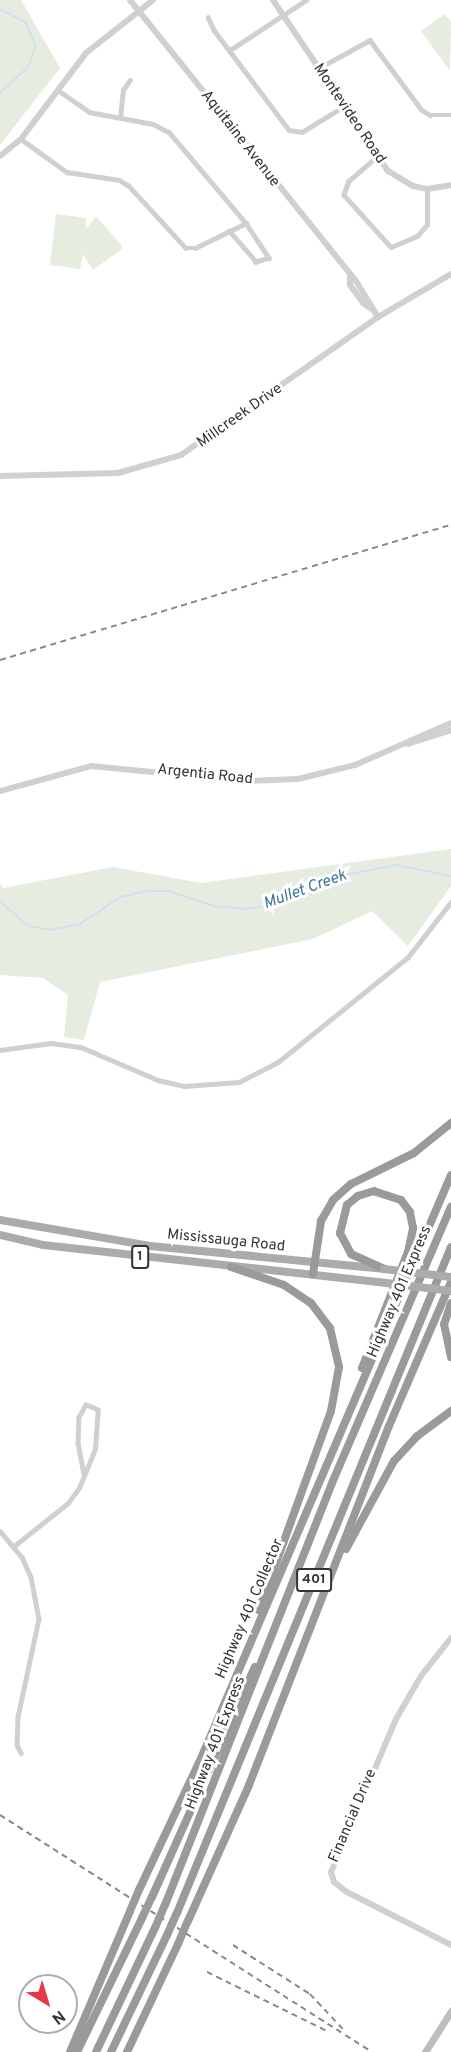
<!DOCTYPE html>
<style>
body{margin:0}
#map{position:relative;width:451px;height:2052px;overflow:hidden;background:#fff;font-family:Overpass,sans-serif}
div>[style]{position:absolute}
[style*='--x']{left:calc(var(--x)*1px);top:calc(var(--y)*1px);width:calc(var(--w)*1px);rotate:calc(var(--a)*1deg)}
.green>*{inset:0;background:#e6ecdf}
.stream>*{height:1.5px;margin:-0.75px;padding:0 0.75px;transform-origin:0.75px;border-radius:0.75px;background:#cfe2ee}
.minor>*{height:4.5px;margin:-2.25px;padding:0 2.25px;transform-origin:2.25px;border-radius:2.25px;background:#d0d0d0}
.tertiary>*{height:6px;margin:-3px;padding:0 3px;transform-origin:3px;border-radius:3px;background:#d0d0d0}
.secondary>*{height:7px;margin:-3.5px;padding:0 3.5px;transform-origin:3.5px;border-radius:3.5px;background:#bdbdbd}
.primary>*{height:8px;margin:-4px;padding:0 4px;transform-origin:4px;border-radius:4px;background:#ababab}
.motorway>*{height:8px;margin:-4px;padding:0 4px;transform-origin:4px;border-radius:4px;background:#9a9a9a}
.rail>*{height:1.5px;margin-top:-0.75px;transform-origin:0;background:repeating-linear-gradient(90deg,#888 0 6px,transparent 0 10.5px)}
.primary-bridge>*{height:8px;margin:-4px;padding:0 4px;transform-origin:4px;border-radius:4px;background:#ababab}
.motorway-bridge>*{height:8px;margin:-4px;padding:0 4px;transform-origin:4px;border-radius:4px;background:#9a9a9a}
span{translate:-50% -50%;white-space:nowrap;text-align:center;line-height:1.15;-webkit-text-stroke:6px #fff;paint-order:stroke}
.shield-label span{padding:2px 4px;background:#fff;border:2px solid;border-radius:4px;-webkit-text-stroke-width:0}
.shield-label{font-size:14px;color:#333;font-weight:700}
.street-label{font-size:15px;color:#333}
.water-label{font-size:16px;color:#3f7597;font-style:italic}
.north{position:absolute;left:18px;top:1974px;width:60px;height:60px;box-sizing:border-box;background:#fff;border:2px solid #adadad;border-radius:50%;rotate:142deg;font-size:16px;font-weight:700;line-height:24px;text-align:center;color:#333}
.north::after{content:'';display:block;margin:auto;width:21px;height:27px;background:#e63946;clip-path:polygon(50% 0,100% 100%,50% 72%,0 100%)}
</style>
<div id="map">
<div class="green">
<i style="clip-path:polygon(0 0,21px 0,60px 68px,0 145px)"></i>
<i style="clip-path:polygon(445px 14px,451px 22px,450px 71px,421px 31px)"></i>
<i style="clip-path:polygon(56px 214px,86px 218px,86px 229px,96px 216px,122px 246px,121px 250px,93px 270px,83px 254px,80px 269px,50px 265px)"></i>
<i style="clip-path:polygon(451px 849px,451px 886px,408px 946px,372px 911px,313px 939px,100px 982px,84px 1040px,64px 1037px,68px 995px,43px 978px,0 975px,0 883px,3px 888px,113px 867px,201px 883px)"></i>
</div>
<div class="stream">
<i style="--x:0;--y:9;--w:29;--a:27"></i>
<i style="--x:26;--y:22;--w:26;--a:67"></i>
<i style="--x:36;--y:46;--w:22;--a:108"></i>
<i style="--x:29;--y:67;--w:40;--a:137"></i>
<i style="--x:0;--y:901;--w:38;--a:41"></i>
<i style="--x:29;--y:926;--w:22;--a:10"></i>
<i style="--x:51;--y:930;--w:30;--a:-12"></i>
<i style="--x:80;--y:924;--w:49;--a:-33.4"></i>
<i style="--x:121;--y:897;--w:27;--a:-13"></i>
<i style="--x:147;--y:891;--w:21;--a:0"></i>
<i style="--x:168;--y:891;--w:48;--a:18.1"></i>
<i style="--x:214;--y:906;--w:32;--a:5"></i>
<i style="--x:246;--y:909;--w:26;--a:-9"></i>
<i style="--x:272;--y:905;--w:84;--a:-21.7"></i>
<i style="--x:350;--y:874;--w:48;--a:-10.8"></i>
<i style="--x:397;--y:865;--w:55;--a:11.5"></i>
</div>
<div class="minor">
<i style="--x:208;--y:17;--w:14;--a:65"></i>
<i style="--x:214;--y:30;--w:125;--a:53.1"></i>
<i style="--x:289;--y:130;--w:13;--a:9"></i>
<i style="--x:302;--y:132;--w:48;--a:-31.4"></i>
<i style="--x:230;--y:50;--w:91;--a:-33.3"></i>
<i style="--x:319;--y:68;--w:58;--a:-28.8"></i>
<i style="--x:370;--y:40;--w:86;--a:53.5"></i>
<i style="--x:421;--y:109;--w:11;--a:34"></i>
<i style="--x:430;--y:115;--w:21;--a:0"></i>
<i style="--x:58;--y:90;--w:38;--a:35"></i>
<i style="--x:89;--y:112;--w:65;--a:10.6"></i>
<i style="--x:153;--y:124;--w:18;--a:27"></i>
<i style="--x:169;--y:132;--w:119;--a:49.8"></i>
<i style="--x:246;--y:223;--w:42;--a:56.7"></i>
<i style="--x:269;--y:258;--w:14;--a:163"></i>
<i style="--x:256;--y:262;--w:41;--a:-131.1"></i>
<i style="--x:120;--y:118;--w:28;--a:-84"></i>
<i style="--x:123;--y:90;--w:12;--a:-55"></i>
<i style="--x:21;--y:139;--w:57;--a:35.7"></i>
<i style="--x:67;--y:172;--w:53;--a:8.7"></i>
<i style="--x:119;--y:180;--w:12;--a:31"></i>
<i style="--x:129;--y:186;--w:84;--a:47.4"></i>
<i style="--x:186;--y:248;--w:9;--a:0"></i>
<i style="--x:195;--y:248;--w:57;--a:-26.1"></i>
<i style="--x:377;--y:157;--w:37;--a:139"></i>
<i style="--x:349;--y:181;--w:15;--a:110"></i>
<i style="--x:344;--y:195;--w:70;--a:47.9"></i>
<i style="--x:391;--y:247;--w:28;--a:-23"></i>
<i style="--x:417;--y:236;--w:15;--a:-48"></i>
<i style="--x:427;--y:225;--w:36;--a:-90"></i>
<i style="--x:0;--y:1050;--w:51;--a:-7.8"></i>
<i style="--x:51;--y:1043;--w:30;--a:8"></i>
<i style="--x:81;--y:1047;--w:84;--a:23.2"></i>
<i style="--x:158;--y:1080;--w:27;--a:13"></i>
<i style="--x:184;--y:1086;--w:55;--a:-4.2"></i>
<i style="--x:239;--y:1082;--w:44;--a:-27.1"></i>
<i style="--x:278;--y:1062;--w:167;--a:-38.9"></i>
<i style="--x:408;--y:957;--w:70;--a:-52"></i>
<i style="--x:0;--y:1531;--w:34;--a:50"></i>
<i style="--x:22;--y:1557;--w:22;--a:66"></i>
<i style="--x:31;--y:1577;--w:43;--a:79.2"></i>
<i style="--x:39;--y:1619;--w:100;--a:102.1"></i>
<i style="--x:18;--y:1717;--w:28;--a:92"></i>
<i style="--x:17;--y:1745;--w:9;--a:63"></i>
<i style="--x:14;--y:1546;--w:69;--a:-38.5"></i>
<i style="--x:68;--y:1503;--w:19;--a:-54"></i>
<i style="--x:79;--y:1488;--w:42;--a:-67.7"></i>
<i style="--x:95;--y:1449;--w:39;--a:-86"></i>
<i style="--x:98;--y:1410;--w:13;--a:-157"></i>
<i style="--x:86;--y:1405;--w:14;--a:120"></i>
<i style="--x:79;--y:1417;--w:26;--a:92"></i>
<i style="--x:78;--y:1443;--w:32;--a:79"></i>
</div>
<div class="tertiary">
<i style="--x:130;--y:0;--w:361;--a:51.2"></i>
<i style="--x:356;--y:281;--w:42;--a:58.6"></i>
<i style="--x:273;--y:0;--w:206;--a:56.1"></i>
<i style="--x:388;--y:171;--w:29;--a:31"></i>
<i style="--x:413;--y:186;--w:14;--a:12"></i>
<i style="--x:427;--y:189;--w:24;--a:-9"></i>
<i style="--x:0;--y:156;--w:27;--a:-39"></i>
<i style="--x:21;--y:139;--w:108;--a:-52.9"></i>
<i style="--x:86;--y:53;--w:85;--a:-38.3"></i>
<i style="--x:350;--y:277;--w:8;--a:90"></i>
<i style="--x:350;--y:285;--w:22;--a:54"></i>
<i style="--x:363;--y:303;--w:11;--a:34"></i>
<i style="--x:0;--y:476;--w:118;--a:-1.5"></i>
<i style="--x:118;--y:473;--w:66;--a:-15.9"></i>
<i style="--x:181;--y:455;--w:241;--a:-35"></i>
<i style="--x:378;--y:317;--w:85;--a:-30.5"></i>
<i style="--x:408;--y:744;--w:45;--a:-18"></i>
<i style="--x:0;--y:791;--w:94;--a:-15.4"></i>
<i style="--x:91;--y:766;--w:155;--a:5.6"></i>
<i style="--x:245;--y:781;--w:53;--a:-2.2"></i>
<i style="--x:298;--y:779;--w:59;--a:-13.8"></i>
<i style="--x:355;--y:765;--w:105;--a:-23.6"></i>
<i style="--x:451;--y:1638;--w:48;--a:128.3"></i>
<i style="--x:421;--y:1676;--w:50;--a:120.2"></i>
<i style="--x:396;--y:1719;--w:166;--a:113"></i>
<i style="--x:331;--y:1872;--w:10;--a:73"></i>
<i style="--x:334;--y:1882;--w:16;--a:38"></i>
<i style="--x:347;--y:1892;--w:117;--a:27"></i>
</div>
<div class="secondary">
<i style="--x:425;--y:2052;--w:49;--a:-57.6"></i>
</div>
<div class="primary">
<i style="--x:0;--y:1220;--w:152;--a:9.8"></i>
<i style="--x:150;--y:1246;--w:234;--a:5.6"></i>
<i style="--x:0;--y:1235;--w:44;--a:13.1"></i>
<i style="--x:43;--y:1245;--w:337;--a:6.3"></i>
</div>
<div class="motorway">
<i style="--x:231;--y:1267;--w:56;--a:18.8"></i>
<i style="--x:284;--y:1285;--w:32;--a:34"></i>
<i style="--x:311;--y:1303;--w:31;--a:53"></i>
<i style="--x:330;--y:1328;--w:40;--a:77"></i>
<i style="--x:339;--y:1367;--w:45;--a:100.3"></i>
<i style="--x:331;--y:1411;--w:212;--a:109.9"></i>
<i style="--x:313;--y:1274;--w:54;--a:-81.4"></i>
<i style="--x:321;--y:1221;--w:24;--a:-60"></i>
<i style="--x:333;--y:1200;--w:24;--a:-42"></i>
<i style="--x:351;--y:1184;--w:70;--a:-26.2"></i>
<i style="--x:414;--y:1153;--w:48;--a:-39"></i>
<i style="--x:451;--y:1303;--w:22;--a:108"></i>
<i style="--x:444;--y:1324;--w:34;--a:78"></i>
<i style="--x:362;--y:1368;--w:125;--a:-68.4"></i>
<i style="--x:408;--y:1252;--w:25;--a:-78"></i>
<i style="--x:413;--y:1228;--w:16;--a:-101"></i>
<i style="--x:410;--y:1212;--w:15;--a:-127"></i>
<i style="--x:401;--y:1200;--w:28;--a:-162"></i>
<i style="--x:374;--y:1191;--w:17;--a:163"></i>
<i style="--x:358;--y:1196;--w:14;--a:141"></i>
<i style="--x:347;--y:1205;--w:29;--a:104"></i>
<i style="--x:340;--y:1233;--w:24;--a:62"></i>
<i style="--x:351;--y:1254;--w:36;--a:24"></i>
<i style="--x:346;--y:1549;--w:100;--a:-61.4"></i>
<i style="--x:394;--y:1461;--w:33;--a:-47"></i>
<i style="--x:416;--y:1437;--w:44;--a:-36.6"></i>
<i style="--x:139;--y:1890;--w:148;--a:-64.8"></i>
<i style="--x:202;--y:1756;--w:632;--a:-66.8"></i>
<i style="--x:152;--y:1897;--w:252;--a:-65.9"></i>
<i style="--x:165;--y:1905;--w:454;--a:-68.4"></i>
<i style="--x:332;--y:1483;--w:301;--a:-66.7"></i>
<i style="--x:177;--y:1913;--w:720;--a:-67.64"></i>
<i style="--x:188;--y:1921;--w:149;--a:-65.8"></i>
<i style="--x:249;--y:1785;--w:385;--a:-68.7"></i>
<i style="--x:389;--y:1426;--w:157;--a:-66.7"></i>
<i style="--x:70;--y:2052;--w:153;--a:-66.9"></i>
<i style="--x:77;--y:2052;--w:149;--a:-64.1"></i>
<i style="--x:96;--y:2052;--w:137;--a:-64.6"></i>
<i style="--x:111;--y:2052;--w:130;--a:-64.4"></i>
<i style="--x:127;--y:2052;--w:119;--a:-64.7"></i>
</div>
<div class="rail">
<i style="--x:0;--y:660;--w:471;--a:-16.7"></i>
<i style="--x:0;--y:1815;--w:441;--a:32.5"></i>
<i style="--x:233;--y:1945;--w:91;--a:32.5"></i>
<i style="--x:310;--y:1994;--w:48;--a:46.7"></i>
<i style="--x:207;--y:1972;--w:134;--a:26.2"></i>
</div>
<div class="primary-bridge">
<i style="--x:384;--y:1269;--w:67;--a:6.8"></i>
<i style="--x:378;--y:1282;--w:74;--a:7"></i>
</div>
<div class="motorway-bridge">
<i style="--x:130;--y:1911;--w:23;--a:-67"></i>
<i style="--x:142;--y:1918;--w:23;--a:-65"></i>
<i style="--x:155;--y:1928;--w:25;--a:-67"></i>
<i style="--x:167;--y:1935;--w:24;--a:-66"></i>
<i style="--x:178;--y:1944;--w:25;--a:-67"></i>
</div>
<div class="shield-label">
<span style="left:140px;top:1257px">1</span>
<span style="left:314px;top:1580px">401</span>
</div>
<div class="street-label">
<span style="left:349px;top:114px;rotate:56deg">Montevideo Road</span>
<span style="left:240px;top:139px;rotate:52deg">Aquitaine Avenue</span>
<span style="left:240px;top:416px;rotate:-35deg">Millcreek Drive</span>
<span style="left:205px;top:775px;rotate:6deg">Argentia Road</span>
<span style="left:226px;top:1241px;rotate:6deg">Mississauga Road</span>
<span style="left:400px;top:1292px;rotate:-67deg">Highway 401 Express</span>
<span style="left:250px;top:1609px;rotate:-67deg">Highway 401 Collector</span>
<span style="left:216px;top:1743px;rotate:-69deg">Highway 401 Express</span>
<span style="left:353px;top:1816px;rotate:-67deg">Financial Drive</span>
</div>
<div class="water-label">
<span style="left:305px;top:890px;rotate:-20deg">Mullet Creek</span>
</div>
<div class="north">N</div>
</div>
